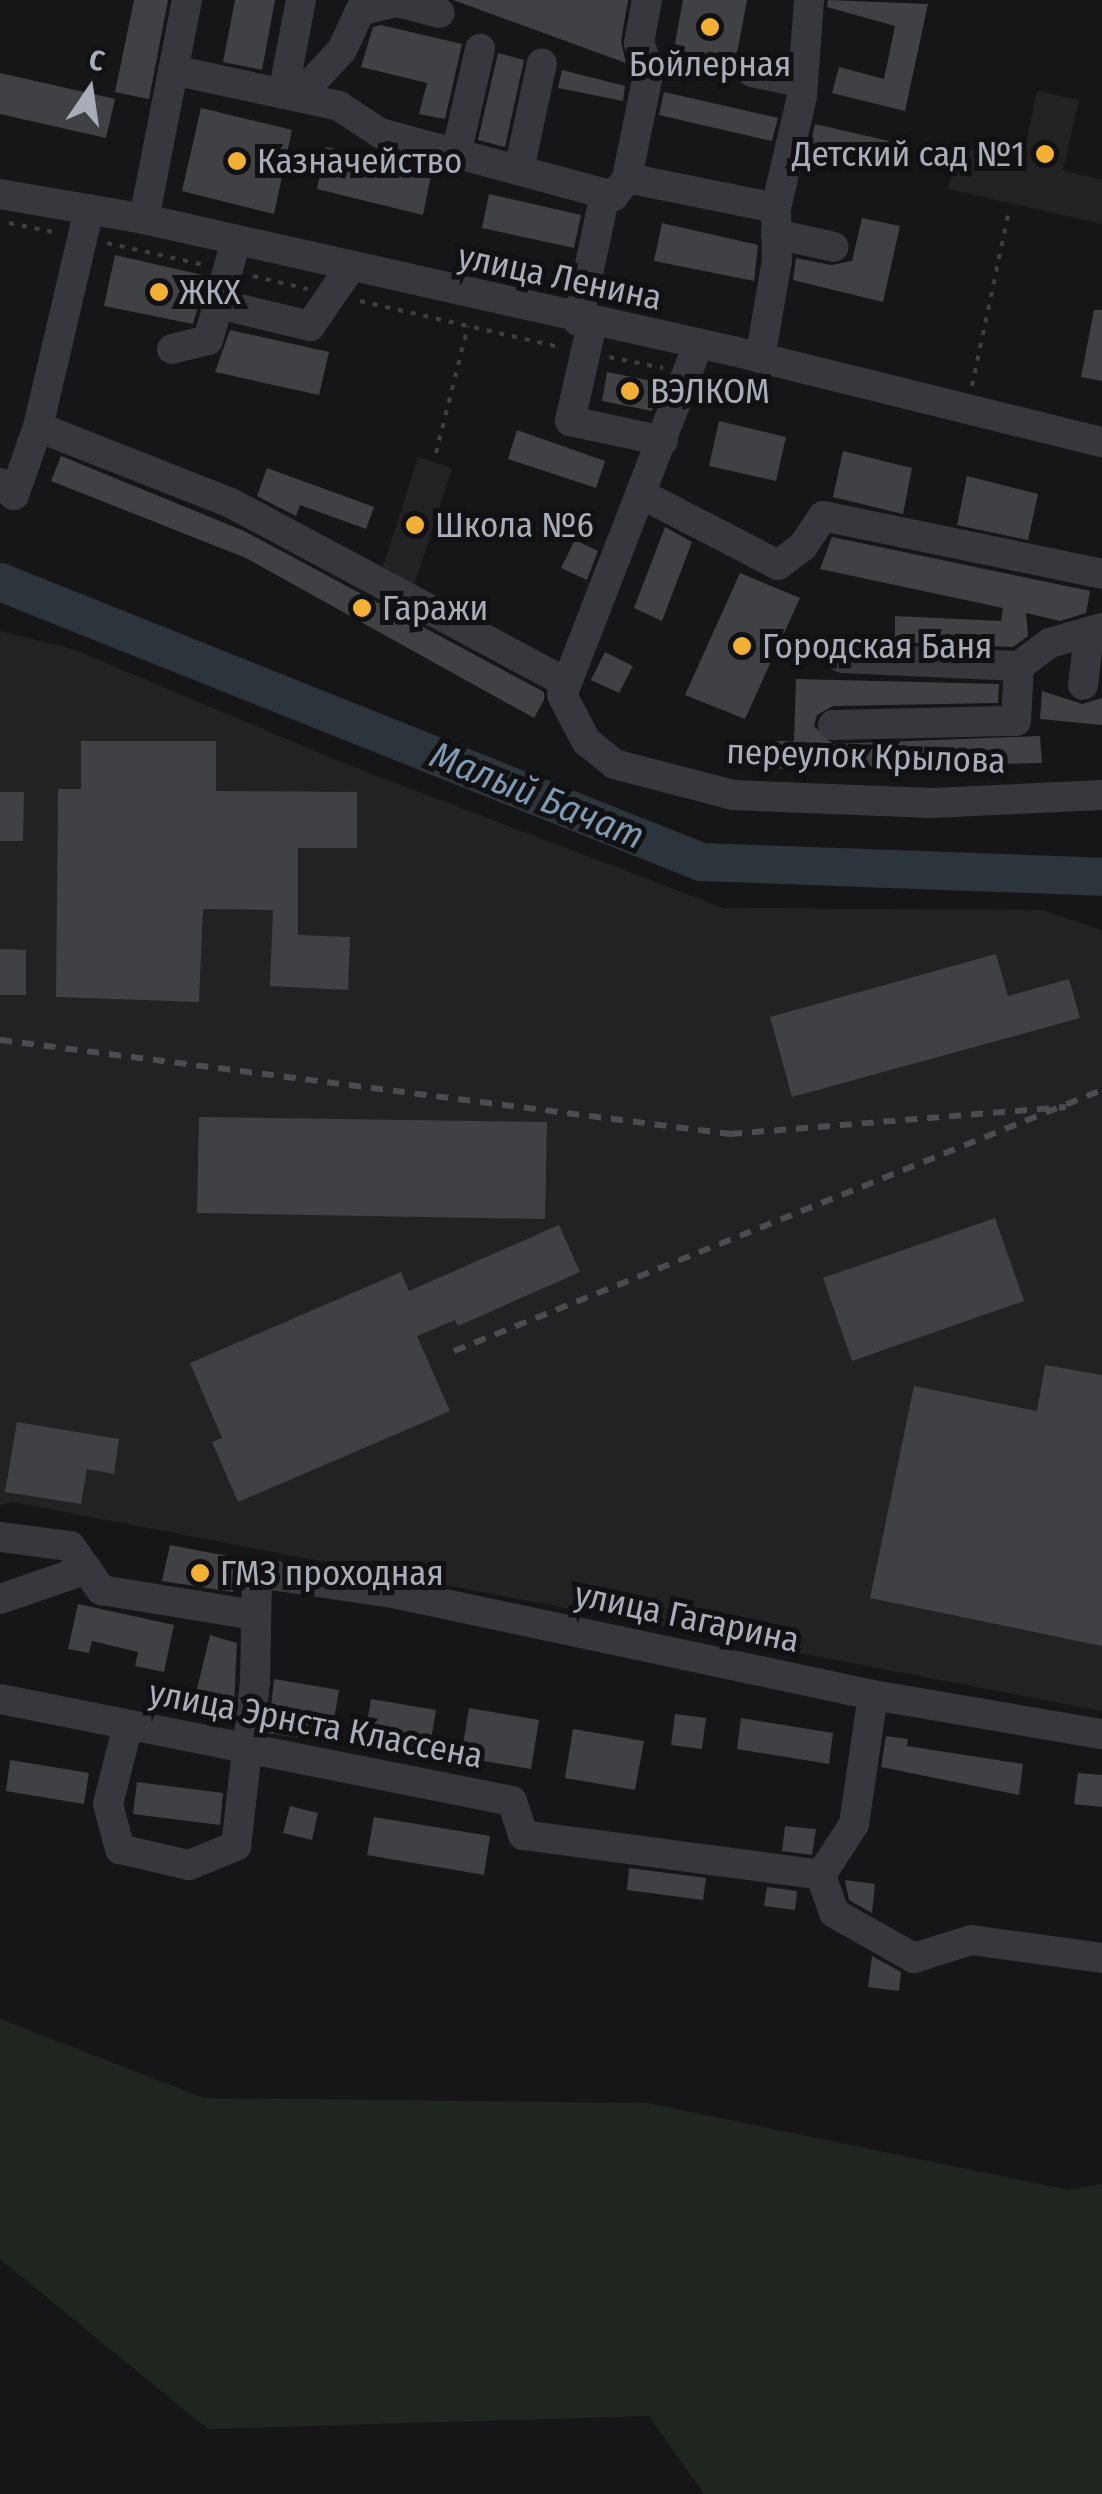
<!DOCTYPE html>
<meta charset="utf-8">
<style>
body{margin:0}
#map{position:relative;width:1102px;height:2494px;overflow:hidden;background:#161618;font-family:"Fira Sans Condensed",sans-serif}
div>[style]{position:absolute}
[style*='--x']{left:calc(var(--x)*1px);top:calc(var(--y)*1px);width:calc(var(--w)*1px);rotate:calc(var(--a)*1deg)}
.built>*{inset:0;background:#222225}
.green>*{inset:0;background:#1e261f}
.river>*{height:38px;margin:-19px;padding:0 19px;transform-origin:19px;border-radius:19px;background:#2c353c}
.building>*{inset:0;background:#404145}
.path>*{height:4px;margin-top:-2px;transform-origin:0;background:repeating-linear-gradient(90deg,#3d3f44 0 5px,transparent 0 13px)}
.minor>*{height:30px;margin:-15px;padding:0 15px;transform-origin:15px;border-radius:15px;background:#37383d}
.rail>*{height:6px;margin-top:-3px;transform-origin:0;background:repeating-linear-gradient(90deg,#4a4c52 0 12px,transparent 0 22px)}
.dots>*{width:28px;height:28px;translate:-50% -50%;box-sizing:border-box;border:5px solid #111113;border-radius:50%}
span{translate:-50% -50%;white-space:nowrap;text-align:center;line-height:1.15;-webkit-text-stroke:10px #111113;paint-order:stroke}
.poi-label{font-size:35px;color:#a8adb8}
.right{translate:-100% -50%;text-align:right}
.left{translate:0 -50%;text-align:left}
.street-label{font-size:35px;color:#a8adb8}
.water-label{font-size:38px;color:#7f9bb3;font-style:italic}
.north{position:absolute;left:40px;top:40px;width:100px;height:100px;-webkit-text-stroke:8px #111113;paint-order:stroke;rotate:13deg;font-size:28px;font-weight:700;line-height:40px;text-align:center;color:#a8adb8}
.north::after{content:'';display:block;margin:auto;width:35px;height:45px;background:#a8adb8;clip-path:polygon(50% 0,100% 100%,50% 72%,0 100%)}
</style>
<div id="map">
<div class="built">
<i style="clip-path:polygon(1037px 91px,1079px 100px,1063px 170px,1102px 180px,1102px 224px,948px 189px,958px 147px,1022px 161px)"></i>
<i style="clip-path:polygon(418px 457px,452px 468px,412px 592px,378px 582px)"></i>
<i style="clip-path:polygon(0 631px,73px 649px,341px 762px,724px 908px,1043px 910px,1102px 930px,1102px 1711px,13px 1502px,0 1505px)"></i>
</div>
<div class="green">
<i style="clip-path:polygon(0 2019px,204px 2098px,647px 2103px,1069px 2190px,1102px 2184px,1102px 2494px,704px 2494px,649px 2416px,208px 2429px,0 2259px)"></i>
</div>
<div class="river">
<i style="--x:0;--y:582;--w:755;--a:21.77"></i>
<i style="--x:701;--y:862;--w:401;--a:2.1"></i>
</div>
<div class="building">
<i style="clip-path:polygon(134px 0,168px 0,149px 99px,115px 92px)"></i>
<i style="clip-path:polygon(235px 0,275px 0,262px 70px,223px 62px)"></i>
<i style="clip-path:polygon(453px 0,628px 0,621px 41px,626px 63px)"></i>
<i style="clip-path:polygon(683px 0,747px 0,734px 69px,673px 54px)"></i>
<i style="clip-path:polygon(828px 0,928px 4px,905px 111px,832px 93px,839px 67px,884px 79px,895px 26px,827px 7px)"></i>
<i style="clip-path:polygon(381px 25px,462px 44px,445px 119px,419px 114px,427px 83px,361px 67px,373px 27px)"></i>
<i style="clip-path:polygon(498px 53px,524px 60px,505px 147px,478px 140px)"></i>
<i style="clip-path:polygon(562px 70px,625px 86px,623px 101px,558px 88px)"></i>
<i style="clip-path:polygon(0 73px,115px 99px,106px 138px,0 114px)"></i>
<i style="clip-path:polygon(664px 92px,778px 118px,772px 141px,659px 115px)"></i>
<i style="clip-path:polygon(201px 108px,292px 130px,274px 214px,182px 191px)"></i>
<i style="clip-path:polygon(815px 124px,889px 141px,885px 164px,810px 146px)"></i>
<i style="clip-path:polygon(326px 147px,432px 171px,423px 215px,317px 189px)"></i>
<i style="clip-path:polygon(489px 194px,581px 215px,574px 248px,482px 228px)"></i>
<i style="clip-path:polygon(862px 218px,900px 226px,883px 302px,793px 280px,796px 258px,831px 265px,852px 261px)"></i>
<i style="clip-path:polygon(662px 223px,758px 245px,754px 281px,654px 261px)"></i>
<i style="clip-path:polygon(115px 255px,207px 276px,193px 324px,104px 306px)"></i>
<i style="clip-path:polygon(1094px 310px,1102px 310px,1102px 381px,1081px 377px)"></i>
<i style="clip-path:polygon(230px 330px,329px 352px,319px 395px,215px 372px)"></i>
<i style="clip-path:polygon(607px 372px,657px 382px,652px 411px,602px 401px)"></i>
<i style="clip-path:polygon(719px 421px,786px 437px,776px 481px,709px 466px)"></i>
<i style="clip-path:polygon(517px 430px,605px 461px,596px 488px,508px 459px)"></i>
<i style="clip-path:polygon(843px 451px,912px 468px,903px 514px,833px 497px)"></i>
<i style="clip-path:polygon(61px 456px,244px 531px,544px 692px,544px 700px,534px 718px,246px 558px,51px 481px)"></i>
<i style="clip-path:polygon(267px 468px,374px 507px,366px 529px,300px 505px,296px 516px,257px 496px)"></i>
<i style="clip-path:polygon(967px 476px,1038px 494px,1028px 540px,957px 525px)"></i>
<i style="clip-path:polygon(665px 527px,692px 542px,662px 621px,634px 608px)"></i>
<i style="clip-path:polygon(832px 537px,1090px 591px,1086px 613px,1060px 621px,1026px 613px,1028px 636px,1013px 647px,895px 642px,895px 616px,1001px 621px,1003px 608px,820px 569px)"></i>
<i style="clip-path:polygon(575px 540px,598px 551px,587px 580px,561px 568px)"></i>
<i style="clip-path:polygon(740px 573px,800px 598px,745px 719px,685px 695px)"></i>
<i style="clip-path:polygon(605px 652px,633px 666px,619px 693px,591px 680px)"></i>
<i style="clip-path:polygon(796px 679px,999px 684px,998px 703px,833px 706px,817px 715px,814px 726px,833px 744px,1040px 736px,1042px 763px,769px 769px,768px 741px,794px 741px)"></i>
<i style="clip-path:polygon(1042px 691px,1082px 704px,1102px 698px,1102px 725px,1040px 719px)"></i>
<i style="clip-path:polygon(81px 741px,216px 741px,216px 791px,357px 792px,357px 848px,298px 848px,298px 935px,350px 937px,348px 990px,270px 986px,273px 910px,203px 909px,199px 1002px,56px 997px,58px 789px,81px 789px)"></i>
<i style="clip-path:polygon(0 792px,24px 792px,23px 841px,0 841px)"></i>
<i style="clip-path:polygon(0 949px,26px 950px,26px 995px,0 995px)"></i>
<i style="clip-path:polygon(996px 954px,1008px 996px,1069px 979px,1080px 1018px,792px 1097px,770px 1017px)"></i>
<i style="clip-path:polygon(199px 1117px,547px 1122px,545px 1219px,197px 1213px)"></i>
<i style="clip-path:polygon(995px 1218px,1024px 1301px,852px 1361px,823px 1278px)"></i>
<i style="clip-path:polygon(559px 1225px,580px 1272px,458px 1326px,455px 1320px,417px 1336px,450px 1411px,238px 1502px,212px 1442px,222px 1438px,190px 1363px,401px 1272px,409px 1291px)"></i>
<i style="clip-path:polygon(1045px 1365px,1102px 1375px,1102px 1646px,870px 1598px,914px 1386px,1037px 1411px)"></i>
<i style="clip-path:polygon(17px 1422px,119px 1439px,114px 1474px,87px 1469px,81px 1504px,5px 1492px)"></i>
<i style="clip-path:polygon(170px 1545px,238px 1558px,233px 1592px,162px 1581px)"></i>
<i style="clip-path:polygon(78px 1604px,174px 1625px,164px 1672px,135px 1666px,138px 1652px,92px 1641px,89px 1653px,68px 1649px)"></i>
<i style="clip-path:polygon(210px 1635px,237px 1643px,234px 1702px,196px 1693px)"></i>
<i style="clip-path:polygon(274px 1679px,339px 1690px,330px 1743px,268px 1733px)"></i>
<i style="clip-path:polygon(371px 1699px,436px 1710px,429px 1752px,364px 1741px)"></i>
<i style="clip-path:polygon(469px 1708px,539px 1720px,531px 1769px,461px 1757px)"></i>
<i style="clip-path:polygon(675px 1714px,706px 1718px,702px 1749px,671px 1745px)"></i>
<i style="clip-path:polygon(741px 1718px,833px 1733px,829px 1764px,737px 1749px)"></i>
<i style="clip-path:polygon(573px 1729px,644px 1741px,635px 1790px,565px 1778px)"></i>
<i style="clip-path:polygon(886px 1736px,908px 1739px,907px 1746px,1023px 1764px,1019px 1795px,881px 1767px)"></i>
<i style="clip-path:polygon(10px 1760px,89px 1773px,84px 1804px,6px 1791px)"></i>
<i style="clip-path:polygon(1078px 1773px,1102px 1775px,1102px 1807px,1074px 1804px)"></i>
<i style="clip-path:polygon(137px 1782px,223px 1793px,220px 1825px,133px 1814px)"></i>
<i style="clip-path:polygon(290px 1806px,318px 1813px,312px 1840px,283px 1833px)"></i>
<i style="clip-path:polygon(374px 1817px,490px 1836px,484px 1875px,367px 1855px)"></i>
<i style="clip-path:polygon(785px 1826px,816px 1829px,812px 1855px,782px 1851px)"></i>
<i style="clip-path:polygon(629px 1868px,706px 1878px,703px 1900px,627px 1890px)"></i>
<i style="clip-path:polygon(845px 1880px,875px 1884px,872px 1913px,849px 1900px)"></i>
<i style="clip-path:polygon(767px 1887px,797px 1891px,795px 1910px,764px 1906px)"></i>
<i style="clip-path:polygon(872px 1956px,901px 1972px,899px 1991px,868px 1987px)"></i>
</div>
<div class="path">
<i style="--x:9;--y:223;--w:50;--a:11.5"></i>
<i style="--x:107;--y:243;--w:100;--a:12.7"></i>
<i style="--x:253;--y:276;--w:56;--a:13.5"></i>
<i style="--x:360;--y:301;--w:205;--a:13"></i>
<i style="--x:609;--y:357;--w:55;--a:11.5"></i>
<i style="--x:712;--y:377;--w:56;--a:10.3"></i>
<i style="--x:972;--y:386;--w:180;--a:-78.1"></i>
<i style="--x:436;--y:453;--w:131;--a:-75.9"></i>
</div>
<div class="minor">
<i style="--x:173;--y:70;--w:170;--a:12.2"></i>
<i style="--x:339;--y:106;--w:49;--a:33.4"></i>
<i style="--x:380;--y:133;--w:242;--a:15.1"></i>
<i style="--x:614;--y:196;--w:22;--a:-54"></i>
<i style="--x:627;--y:178;--w:152;--a:11.4"></i>
<i style="--x:752;--y:72;--w:51;--a:12.4"></i>
<i style="--x:283;--y:94;--w:96;--a:-79.2"></i>
<i style="--x:298;--y:97;--w:64;--a:-46.9"></i>
<i style="--x:342;--y:50;--w:43;--a:-65.2"></i>
<i style="--x:360;--y:11;--w:38;--a:-14"></i>
<i style="--x:397;--y:2;--w:44;--a:14.3"></i>
<i style="--x:456;--y:154;--w:108;--a:-77.1"></i>
<i style="--x:519;--y:170;--w:109;--a:-77.9"></i>
<i style="--x:627;--y:178;--w:110;--a:-78.5"></i>
<i style="--x:649;--y:70;--w:29;--a:-110"></i>
<i style="--x:639;--y:43;--w:44;--a:-79.5"></i>
<i style="--x:0;--y:194;--w:146;--a:9.8"></i>
<i style="--x:144;--y:219;--w:604;--a:12.63"></i>
<i style="--x:733;--y:351;--w:380;--a:13.9"></i>
<i style="--x:144;--y:219;--w:223;--a:-78.9"></i>
<i style="--x:776;--y:234;--w:59;--a:12.6"></i>
<i style="--x:219;--y:304;--w:94;--a:13.6"></i>
<i style="--x:310;--y:326;--w:70;--a:-55.4"></i>
<i style="--x:578;--y:321;--w:130;--a:-78"></i>
<i style="--x:592;--y:324;--w:99;--a:102.8"></i>
<i style="--x:570;--y:421;--w:95;--a:12.1"></i>
<i style="--x:698;--y:345;--w:375;--a:111.2"></i>
<i style="--x:562;--y:695;--w:52;--a:62.4"></i>
<i style="--x:586;--y:741;--w:36;--a:39"></i>
<i style="--x:614;--y:764;--w:123;--a:14.6"></i>
<i style="--x:733;--y:795;--w:198;--a:2.3"></i>
<i style="--x:931;--y:803;--w:171;--a:-2.7"></i>
<i style="--x:172;--y:349;--w:37;--a:-14"></i>
<i style="--x:208;--y:340;--w:103;--a:-74.2"></i>
<i style="--x:760;--y:358;--w:98;--a:-80.1"></i>
<i style="--x:777;--y:261;--w:53;--a:-91.1"></i>
<i style="--x:776;--y:208;--w:115;--a:-76.9"></i>
<i style="--x:802;--y:96;--w:96;--a:-85.8"></i>
<i style="--x:38;--y:427;--w:207;--a:21.5"></i>
<i style="--x:231;--y:503;--w:381;--a:28.2"></i>
<i style="--x:0;--y:483;--w:18;--a:41"></i>
<i style="--x:14;--y:495;--w:72;--a:-70.6"></i>
<i style="--x:38;--y:427;--w:224;--a:-76.8"></i>
<i style="--x:643;--y:495;--w:152;--a:27.4"></i>
<i style="--x:778;--y:565;--w:31;--a:-37"></i>
<i style="--x:803;--y:546;--w:36;--a:-56"></i>
<i style="--x:823;--y:516;--w:285;--a:11.7"></i>
<i style="--x:842;--y:658;--w:177;--a:2.6"></i>
<i style="--x:1019;--y:666;--w:39;--a:-37"></i>
<i style="--x:1050;--y:643;--w:54;--a:-16.1"></i>
<i style="--x:1083;--y:685;--w:50;--a:-83.2"></i>
<i style="--x:833;--y:725;--w:183;--a:-1.3"></i>
<i style="--x:1016;--y:721;--w:55;--a:-86.9"></i>
<i style="--x:0;--y:1537;--w:71;--a:7.3"></i>
<i style="--x:70;--y:1546;--w:54;--a:54.8"></i>
<i style="--x:101;--y:1590;--w:157;--a:9.2"></i>
<i style="--x:0;--y:1599;--w:92;--a:-19"></i>
<i style="--x:0;--y:1699;--w:522;--a:11.27"></i>
<i style="--x:512;--y:1801;--w:36;--a:72"></i>
<i style="--x:523;--y:1835;--w:301;--a:7.6"></i>
<i style="--x:821;--y:1875;--w:61;--a:-57.1"></i>
<i style="--x:854;--y:1824;--w:130;--a:-81.6"></i>
<i style="--x:128;--y:1725;--w:81;--a:104.2"></i>
<i style="--x:108;--y:1804;--w:47;--a:75.1"></i>
<i style="--x:120;--y:1849;--w:71;--a:13.1"></i>
<i style="--x:189;--y:1865;--w:51;--a:-22"></i>
<i style="--x:236;--y:1846;--w:165;--a:-83.4"></i>
<i style="--x:255;--y:1682;--w:109;--a:-88.9"></i>
<i style="--x:257;--y:1573;--w:137;--a:8.4"></i>
<i style="--x:393;--y:1593;--w:491;--a:12"></i>
<i style="--x:873;--y:1695;--w:232;--a:9.7"></i>
<i style="--x:821;--y:1875;--w:40;--a:71.1"></i>
<i style="--x:834;--y:1913;--w:92;--a:29.4"></i>
<i style="--x:914;--y:1958;--w:60;--a:-17.5"></i>
<i style="--x:971;--y:1940;--w:132;--a:7.8"></i>
</div>
<div class="rail">
<i style="--x:0;--y:1040;--w:736;--a:7.34"></i>
<i style="--x:730;--y:1134;--w:337;--a:-4.6"></i>
<i style="--x:454;--y:1351;--w:699;--a:-21.94"></i>
</div>
<div class="dots">
<i style="left:710px;top:27px;background:#f2b134"></i>
<i style="left:1045px;top:154px;background:#f2b134"></i>
<i style="left:237px;top:161px;background:#f2b134"></i>
<i style="left:159px;top:292px;background:#f2b134"></i>
<i style="left:630px;top:391px;background:#f2b134"></i>
<i style="left:415px;top:525px;background:#f2b134"></i>
<i style="left:362px;top:608px;background:#f2b134"></i>
<i style="left:742px;top:646px;background:#f2b134"></i>
<i style="left:200px;top:1573px;background:#f2b134"></i>
</div>
<div class="poi-label">
<span style="left:710px;top:64px">Бойлерная</span>
<span class="right" style="left:1025px;top:154px">Детский сад №1</span>
<span class="left" style="left:257px;top:161px">Казначейство</span>
<span class="left" style="left:179px;top:292px">ЖКХ</span>
<span class="left" style="left:650px;top:391px">ВЭЛКОМ</span>
<span class="left" style="left:435px;top:525px">Школа №6</span>
<span class="left" style="left:382px;top:608px">Гаражи</span>
<span class="left" style="left:762px;top:646px">Городская Баня</span>
<span class="left" style="left:220px;top:1573px">ГМЗ проходная</span>
</div>
<div class="street-label">
<span style="left:560px;top:277px;rotate:12deg">улица Ленина</span>
<span style="left:866px;top:756px;rotate:2deg">переулок Крылова</span>
<span style="left:687px;top:1617px;rotate:12deg">улица Гагарина</span>
<span style="left:316px;top:1724px;rotate:11deg">улица Эрнста Классена</span>
</div>
<div class="water-label">
<span style="left:537px;top:796px;rotate:22deg">Малый Бачат</span>
</div>
<div class="north">С</div>
</div>
